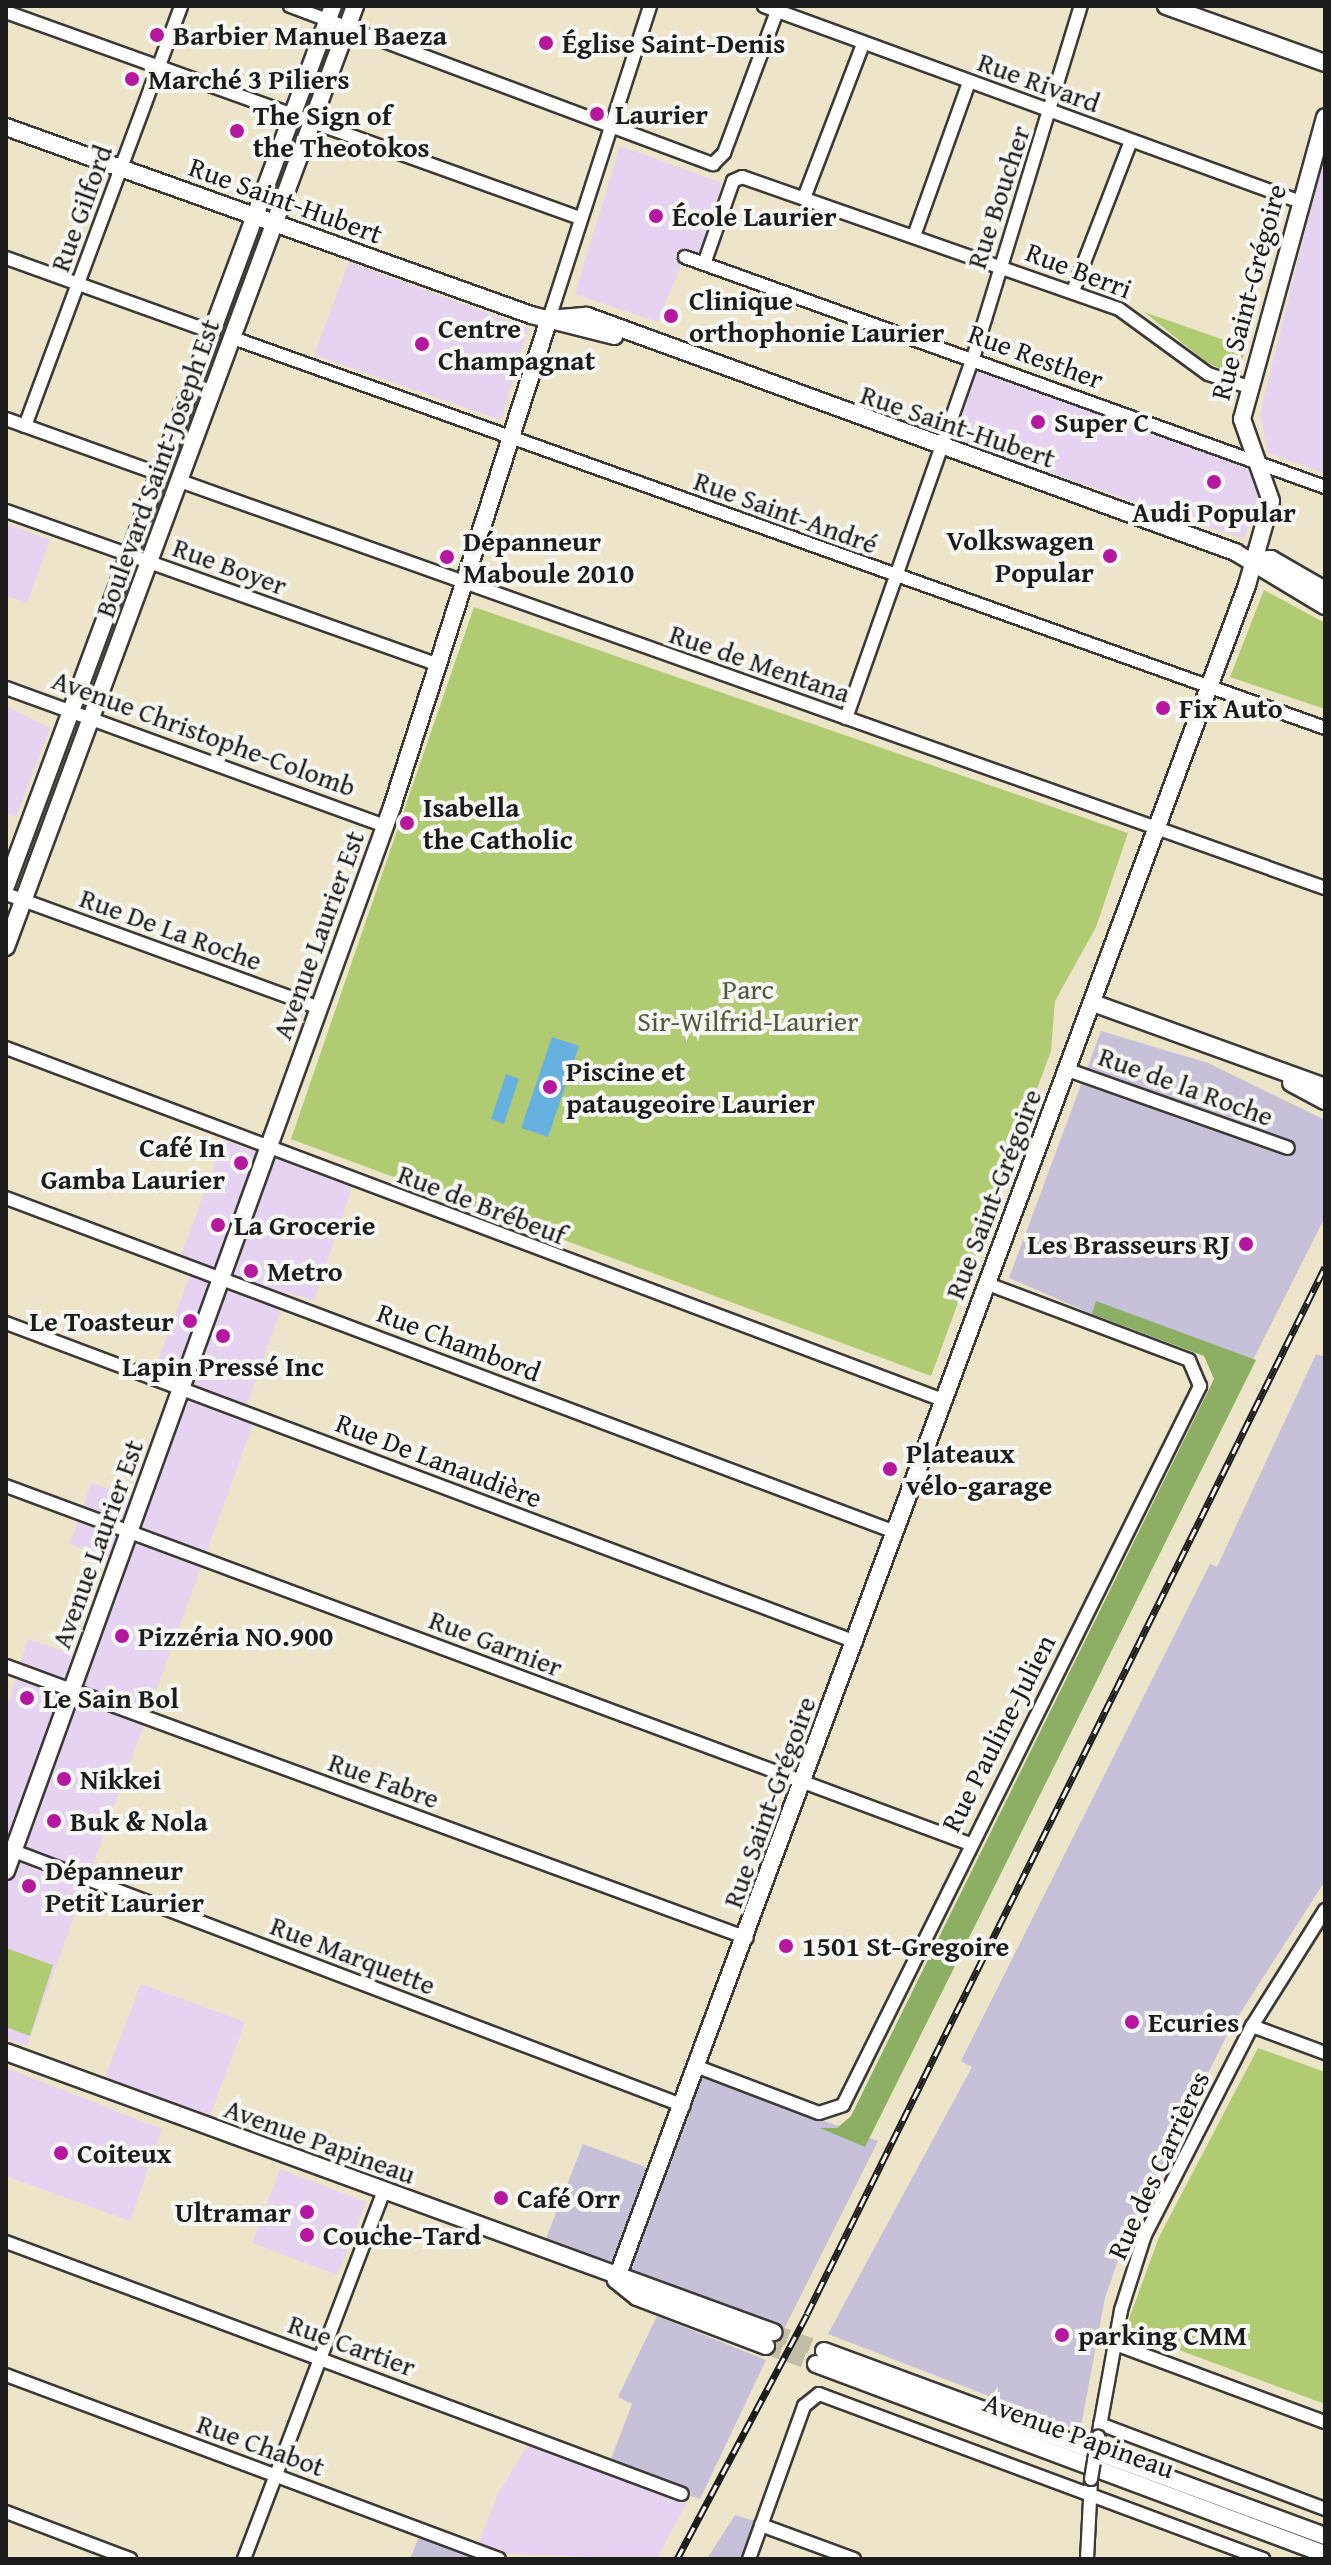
<!DOCTYPE html>
<meta charset="utf-8">
<style>
body{margin:0}
#map{position:relative;width:1331px;height:2565px;overflow:hidden;background:#ece5c9;font-family:"Gentium Book Plus",serif}
div>[style]{position:absolute}
[style*='--x']{left:calc(var(--x)*1px);top:calc(var(--y)*1px);width:calc(var(--w)*1px);rotate:calc(var(--a)*1deg)}
.built>*{inset:0;background:#e5d3f1}
.industrial>*{inset:0;background:#c7c0d9}
.green>*{inset:0;background:#b0cb71}
.forest>*{inset:0;background:#8caf63}
.water>*{inset:0;background:#66b1df}
.secondary-tunnel>*{height:16px;margin-top:-8px;transform-origin:0;background:repeating-linear-gradient(90deg,#c2bda6 0 16px,transparent 0 24px)}
.roads{filter:drop-shadow(2px 0 #3b3a36) drop-shadow(-2px 0 #3b3a36) drop-shadow(0 2px #3b3a36) drop-shadow(0 -2px #3b3a36)}
.street>*{height:12px;margin:-6px;padding:0 6px;transform-origin:6px;border-radius:6px;background:#fff}
.secondary>*{height:16px;margin:-8px;padding:0 8px;transform-origin:8px;border-radius:8px;background:#fff}
.rail>*{height:7px;margin-top:-3.5px;transform-origin:0;background:repeating-linear-gradient(90deg,#f6f6f2 0 12px,#1c1c1c 0 24px);box-sizing:border-box;border-block:2px solid #1c1c1c}
.bridges{filter:drop-shadow(2px 0 #3b3a36) drop-shadow(-2px 0 #3b3a36) drop-shadow(0 2px #3b3a36) drop-shadow(0 -2px #3b3a36)}
.street-bridge>*{height:12px;margin:-6px;padding:0 6px;transform-origin:6px;border-radius:6px;background:#fff}
.dots>*{width:22px;height:22px;translate:-50% -50%;box-sizing:border-box;border:4px solid #f6f6f2;border-radius:50%}
span{translate:-50% -50%;white-space:nowrap;text-align:center;line-height:1.15;-webkit-text-stroke:8px #f6f6f2;paint-order:stroke}
.poi-label{font-size:28px;color:#1c1c1c;font-weight:700}
.left{translate:0 -50%;text-align:left}
.right{translate:-100% -50%;text-align:right}
.street-label{font-size:28px;color:#1c1c1c}
.park-label{font-size:28px;color:#50593a}
.frame{position:absolute;inset:0;border:8px solid #1c1c1c;pointer-events:none}
</style>
<div id="map">
<div class="built">
<i style="clip-path:polygon(620px 146px,722px 183px,701px 254px,687px 250px,658px 322px,575px 294px)"></i>
<i style="clip-path:polygon(1322px 162px,1325px 163px,1325px 473px,1268px 453px,1260px 414px)"></i>
<i style="clip-path:polygon(349px 262px,528px 328px,501px 420px,314px 355px)"></i>
<i style="clip-path:polygon(978px 366px,1248px 461px,1261px 489px,1244px 539px,954px 440px)"></i>
<i style="clip-path:polygon(6px 524px,50px 540px,27px 603px,6px 596px)"></i>
<i style="clip-path:polygon(6px 706px,50px 728px,16px 817px,6px 813px)"></i>
<i style="clip-path:polygon(224px 1140px,352px 1187px,314px 1301px,287px 1292px,247px 1404px,253px 1424px,27px 2046px,6px 2038px,6px 1712px,28px 1639px,83px 1658px,120px 1563px,70px 1544px,91px 1483px,142px 1501px,181px 1381px,154px 1371px,195px 1262px,181px 1256px)"></i>
<i style="clip-path:polygon(141px 1984px,245px 2022px,210px 2115px,105px 2077px)"></i>
<i style="clip-path:polygon(6px 2068px,162px 2129px,130px 2221px,6px 2176px)"></i>
<i style="clip-path:polygon(280px 2169px,366px 2202px,337px 2275px,252px 2243px)"></i>
<i style="clip-path:polygon(532px 2438px,688px 2500px,657px 2559px,475px 2553px,498px 2494px)"></i>
</div>
<div class="industrial">
<i style="clip-path:polygon(1101px 1031px,1208px 1063px,1325px 1120px,1325px 1217px,1253px 1360px,1092px 1314px,1009px 1278px)"></i>
<i style="clip-path:polygon(1316px 1354px,1325px 1357px,1325px 1881px,1230px 2029px,1124px 2243px,1105px 2298px,1080px 2431px,828px 2334px,972px 2067px,961px 2061px,1210px 1564px,1217px 1567px)"></i>
<i style="clip-path:polygon(694px 2072px,878px 2141px,782px 2333px,545px 2241px,583px 2144px,656px 2171px)"></i>
<i style="clip-path:polygon(657px 2316px,766px 2360px,700px 2499px,608px 2467px,632px 2404px,618px 2397px)"></i>
<i style="clip-path:polygon(735px 2515px,758px 2522px,744px 2559px,707px 2559px)"></i>
<i style="clip-path:polygon(420px 2534px,491px 2559px,410px 2559px)"></i>
</div>
<div class="green">
<i style="clip-path:polygon(1144px 312px,1247px 348px,1235px 376px,1205px 361px)"></i>
<i style="clip-path:polygon(1264px 590px,1325px 623px,1325px 709px,1230px 677px)"></i>
<i style="clip-path:polygon(474px 607px,1128px 833px,1096px 927px,1055px 1001px,1051px 1051px,931px 1376px,291px 1139px)"></i>
<i style="clip-path:polygon(6px 1948px,53px 1965px,30px 2036px,6px 2027px)"></i>
<i style="clip-path:polygon(1258px 2048px,1325px 2072px,1325px 2404px,1125px 2330px,1159px 2237px)"></i>
</div>
<div class="forest">
<i style="clip-path:polygon(1096px 1301px,1256px 1360px,865px 2147px,820px 2128px,837px 2128px,851px 2116px,1214px 1379px,1204px 1356px,1092px 1314px)"></i>
</div>
<div class="water">
<i style="clip-path:polygon(552px 1037px,579px 1046px,548px 1137px,521px 1128px)"></i>
<i style="clip-path:polygon(506px 1074px,519px 1079px,504px 1124px,491px 1119px)"></i>
</div>
<div class="secondary-tunnel">
<i style="--x:773;--y:2332;--w:54;--a:20.4"></i>
<i style="--x:766;--y:2346;--w:53;--a:19.8"></i>
</div>
<div class="roads">
<div class="street">
<i style="--x:290;--y:6;--w:452;--a:20.5"></i>
<i style="--x:713;--y:164;--w:16;--a:-45"></i>
<i style="--x:724;--y:153;--w:148;--a:-69.5"></i>
<i style="--x:764;--y:6;--w:568;--a:20.06"></i>
<i style="--x:6;--y:12;--w:610;--a:19.74"></i>
<i style="--x:804;--y:198;--w:165;--a:-69"></i>
<i style="--x:914;--y:236;--w:164;--a:-70.3"></i>
<i style="--x:685;--y:257;--w:680;--a:19.77"></i>
<i style="--x:6;--y:258;--w:219;--a:19.8"></i>
<i style="--x:704;--y:264;--w:88;--a:-70.7"></i>
<i style="--x:733;--y:181;--w:10;--a:-24"></i>
<i style="--x:742;--y:177;--w:399;--a:19.3"></i>
<i style="--x:1119;--y:309;--w:110;--a:36.1"></i>
<i style="--x:1208;--y:374;--w:43;--a:17.6"></i>
<i style="--x:1073;--y:291;--w:161;--a:-68.9"></i>
<i style="--x:549;--y:319;--w:329;--a:-72.1"></i>
<i style="--x:233;--y:338;--w:1160;--a:19.65"></i>
<i style="--x:6;--y:419;--w:164;--a:19.7"></i>
<i style="--x:25;--y:426;--w:448;--a:-69.6"></i>
<i style="--x:180;--y:481;--w:1215;--a:19.57"></i>
<i style="--x:6;--y:511;--w:459;--a:19.6"></i>
<i style="--x:6;--y:688;--w:403;--a:20"></i>
<i style="--x:846;--y:718;--w:388;--a:-70.6"></i>
<i style="--x:975;--y:352;--w:362;--a:-73"></i>
<i style="--x:6;--y:894;--w:333;--a:20"></i>
<i style="--x:6;--y:1048;--w:1001;--a:20.59"></i>
<i style="--x:1068;--y:1070;--w:233;--a:19.5"></i>
<i style="--x:6;--y:1198;--w:950;--a:20.59"></i>
<i style="--x:6;--y:1323;--w:908;--a:20.57"></i>
<i style="--x:6;--y:1486;--w:1028;--a:20.37"></i>
<i style="--x:6;--y:1666;--w:789;--a:20.16"></i>
<i style="--x:6;--y:1848;--w:725;--a:20.83"></i>
<i style="--x:1252;--y:2026;--w:78;--a:20.3"></i>
<i style="--x:698;--y:2067;--w:129;--a:20.8"></i>
<i style="--x:819;--y:2113;--w:25;--a:-18"></i>
<i style="--x:843;--y:2105;--w:803;--a:-63.59"></i>
<i style="--x:1200;--y:1386;--w:28;--a:-113"></i>
<i style="--x:1189;--y:1360;--w:215;--a:-159.3"></i>
<i style="--x:6;--y:2242;--w:721;--a:20.44"></i>
<i style="--x:1115;--y:2344;--w:224;--a:20.4"></i>
<i style="--x:6;--y:2375;--w:526;--a:20.47"></i>
<i style="--x:1100;--y:2424;--w:241;--a:20.7"></i>
<i style="--x:1098;--y:2437;--w:129;--a:-79.7"></i>
<i style="--x:1121;--y:2310;--w:79;--a:-72.3"></i>
<i style="--x:1145;--y:2235;--w:235;--a:-62.9"></i>
<i style="--x:1252;--y:2026;--w:137;--a:-57.8"></i>
<i style="--x:6;--y:2512;--w:133;--a:20.8"></i>
<i style="--x:761;--y:2525;--w:99;--a:20.1"></i>
<i style="--x:244;--y:2559;--w:392;--a:-69.2"></i>
<i style="--x:749;--y:2559;--w:163;--a:-70.2"></i>
<i style="--x:804;--y:2406;--w:19;--a:-39"></i>
<i style="--x:819;--y:2394;--w:474;--a:20.4"></i>
<i style="--x:1087;--y:2559;--w:80;--a:-87.1"></i>
</div>
<div class="secondary">
<i style="--x:1166;--y:6;--w:169;--a:19.7"></i>
<i style="--x:6;--y:127;--w:558;--a:19.7"></i>
<i style="--x:531;--y:315;--w:86;--a:14.2"></i>
<i style="--x:549;--y:319;--w:38;--a:-5"></i>
<i style="--x:587;--y:316;--w:690;--a:20.01"></i>
<i style="--x:1235;--y:552;--w:105;--a:31"></i>
<i style="--x:1255;--y:560;--w:16;--a:-4"></i>
<i style="--x:1271;--y:559;--w:62;--a:29.9"></i>
<i style="--x:6;--y:886;--w:939;--a:-69.62"></i>
<i style="--x:6;--y:947;--w:1004;--a:-69.65"></i>
<i style="--x:1093;--y:1003;--w:247;--a:19.9"></i>
<i style="--x:1291;--y:1083;--w:38;--a:28"></i>
<i style="--x:6;--y:1871;--w:1132;--a:-70.06"></i>
<i style="--x:392;--y:807;--w:513;--a:-72.17"></i>
<i style="--x:6;--y:2052;--w:817;--a:20.06"></i>
<i style="--x:616;--y:2280;--w:1809;--a:-69.58"></i>
<i style="--x:1247;--y:585;--w:87;--a:-74.1"></i>
<i style="--x:1271;--y:501;--w:87;--a:-109.5"></i>
<i style="--x:1242;--y:419;--w:313;--a:-74.6"></i>
<i style="--x:616;--y:2280;--w:27;--a:39"></i>
<i style="--x:637;--y:2297;--w:138;--a:20.8"></i>
<i style="--x:824;--y:2351;--w:534;--a:20.27"></i>
<i style="--x:816;--y:2364;--w:543;--a:20.47"></i>
</div>
</div>
<div class="rail">
<i style="--x:677;--y:2559;--w:277;--a:-62"></i>
<i style="--x:807;--y:2314;--w:1168;--a:-63.68"></i>
</div>
<div class="bridges">
<div class="street-bridge">
<i style="--x:1091;--y:2479;--w:43;--a:-80.5"></i>
</div>
</div>
<div class="dots">
<i style="left:157px;top:35px;background:#b5179e"></i>
<i style="left:546px;top:43px;background:#b5179e"></i>
<i style="left:132px;top:79px;background:#b5179e"></i>
<i style="left:597px;top:114px;background:#b5179e"></i>
<i style="left:237px;top:131px;background:#b5179e"></i>
<i style="left:656px;top:216px;background:#b5179e"></i>
<i style="left:671px;top:316px;background:#b5179e"></i>
<i style="left:422px;top:344px;background:#b5179e"></i>
<i style="left:1038px;top:422px;background:#b5179e"></i>
<i style="left:1214px;top:482px;background:#b5179e"></i>
<i style="left:1110px;top:556px;background:#b5179e"></i>
<i style="left:447px;top:557px;background:#b5179e"></i>
<i style="left:1163px;top:708px;background:#b5179e"></i>
<i style="left:407px;top:823px;background:#b5179e"></i>
<i style="left:550px;top:1087px;background:#b5179e"></i>
<i style="left:241px;top:1163px;background:#b5179e"></i>
<i style="left:218px;top:1225px;background:#b5179e"></i>
<i style="left:1246px;top:1244px;background:#b5179e"></i>
<i style="left:251px;top:1271px;background:#b5179e"></i>
<i style="left:190px;top:1321px;background:#b5179e"></i>
<i style="left:223px;top:1336px;background:#b5179e"></i>
<i style="left:890px;top:1469px;background:#b5179e"></i>
<i style="left:122px;top:1636px;background:#b5179e"></i>
<i style="left:27px;top:1698px;background:#b5179e"></i>
<i style="left:64px;top:1779px;background:#b5179e"></i>
<i style="left:54px;top:1821px;background:#b5179e"></i>
<i style="left:29px;top:1886px;background:#b5179e"></i>
<i style="left:786px;top:1946px;background:#b5179e"></i>
<i style="left:1132px;top:2022px;background:#b5179e"></i>
<i style="left:61px;top:2153px;background:#b5179e"></i>
<i style="left:501px;top:2198px;background:#b5179e"></i>
<i style="left:307px;top:2212px;background:#b5179e"></i>
<i style="left:307px;top:2235px;background:#b5179e"></i>
<i style="left:1062px;top:2335px;background:#b5179e"></i>
</div>
<div class="poi-label">
<span class="left" style="left:173px;top:35px">Barbier Manuel Baeza</span>
<span class="left" style="left:562px;top:43px">Église Saint-Denis</span>
<span class="left" style="left:148px;top:79px">Marché 3 Piliers</span>
<span class="left" style="left:615px;top:114px">Laurier</span>
<span class="left" style="left:253px;top:131px">The Sign of<br>the Theotokos</span>
<span class="left" style="left:672px;top:216px">École Laurier</span>
<span class="left" style="left:689px;top:316px">Clinique<br>orthophonie Laurier</span>
<span class="left" style="left:438px;top:344px">Centre<br>Champagnat</span>
<span class="left" style="left:1054px;top:422px">Super C</span>
<span style="left:1214px;top:512px">Audi Popular</span>
<span class="right" style="left:1094px;top:556px">Volkswagen<br>Popular</span>
<span class="left" style="left:463px;top:557px">Dépanneur<br>Maboule 2010</span>
<span class="left" style="left:1179px;top:708px">Fix Auto</span>
<span class="left" style="left:423px;top:823px">Isabella<br>the Catholic</span>
<span class="left" style="left:566px;top:1087px">Piscine et<br>pataugeoire Laurier</span>
<span class="right" style="left:225px;top:1163px">Café In<br>Gamba Laurier</span>
<span class="left" style="left:234px;top:1225px">La Grocerie</span>
<span class="right" style="left:1230px;top:1244px">Les Brasseurs RJ</span>
<span class="left" style="left:267px;top:1271px">Metro</span>
<span class="right" style="left:174px;top:1321px">Le Toasteur</span>
<span style="left:223px;top:1366px">Lapin Pressé Inc</span>
<span class="left" style="left:906px;top:1469px">Plateaux<br>vélo-garage</span>
<span class="left" style="left:138px;top:1636px">Pizzéria NO.900</span>
<span class="left" style="left:43px;top:1698px">Le Sain Bol</span>
<span class="left" style="left:80px;top:1779px">Nikkei</span>
<span class="left" style="left:70px;top:1821px">Buk &amp; Nola</span>
<span class="left" style="left:45px;top:1886px">Dépanneur<br>Petit Laurier</span>
<span class="left" style="left:802px;top:1946px">1501 St-Gregoire</span>
<span class="left" style="left:1148px;top:2022px">Ecuries</span>
<span class="left" style="left:77px;top:2153px">Coiteux</span>
<span class="left" style="left:517px;top:2198px">Café Orr</span>
<span class="right" style="left:291px;top:2212px">Ultramar</span>
<span class="left" style="left:323px;top:2235px">Couche-Tard</span>
<span class="left" style="left:1078px;top:2335px">parking CMM</span>
</div>
<div class="street-label">
<span style="left:1039px;top:82px;rotate:20deg">Rue Rivard</span>
<span style="left:998px;top:197px;rotate:-72deg">Rue Boucher</span>
<span style="left:286px;top:200px;rotate:20deg">Rue Saint-Hubert</span>
<span style="left:81px;top:208px;rotate:-70deg">Rue Gilford</span>
<span style="left:1079px;top:270px;rotate:21deg">Rue Berri</span>
<span style="left:1248px;top:292px;rotate:-75deg">Rue Saint-Grégoire</span>
<span style="left:1036px;top:356px;rotate:20deg">Rue Resther</span>
<span style="left:958px;top:426px;rotate:19deg">Rue Saint-Hubert</span>
<span style="left:157px;top:468px;rotate:-70deg">Boulevard Saint-Joseph Est</span>
<span style="left:786px;top:512px;rotate:20deg">Rue Saint-André</span>
<span style="left:230px;top:566px;rotate:20deg">Rue Boyer</span>
<span style="left:760px;top:663px;rotate:19deg">Rue de Mentana</span>
<span style="left:204px;top:733px;rotate:20deg">Avenue Christophe-Colomb</span>
<span style="left:171px;top:929px;rotate:20deg">Rue De La Roche</span>
<span style="left:318px;top:935px;rotate:-70deg">Avenue Laurier Est</span>
<span style="left:1186px;top:1086px;rotate:20deg">Rue de la Roche</span>
<span style="left:993px;top:1194px;rotate:-69deg">Rue Saint-Grégoire</span>
<span style="left:482px;top:1204px;rotate:21deg">Rue de Brébeuf</span>
<span style="left:459px;top:1342px;rotate:21deg">Rue Chambord</span>
<span style="left:439px;top:1460px;rotate:21deg">Rue De Lanaudière</span>
<span style="left:97px;top:1544px;rotate:-70deg">Avenue Laurier Est</span>
<span style="left:496px;top:1643px;rotate:21deg">Rue Garnier</span>
<span style="left:998px;top:1733px;rotate:-63deg">Rue Pauline-Julien</span>
<span style="left:384px;top:1780px;rotate:20deg">Rue Fabre</span>
<span style="left:769px;top:1802px;rotate:-70deg">Rue Saint-Grégoire</span>
<span style="left:353px;top:1955px;rotate:21deg">Rue Marquette</span>
<span style="left:320px;top:2141px;rotate:20deg">Avenue Papineau</span>
<span style="left:1158px;top:2165px;rotate:-65deg">Rue des Carrières</span>
<span style="left:352px;top:2345px;rotate:20deg">Rue Cartier</span>
<span style="left:1079px;top:2435px;rotate:20deg">Avenue Papineau</span>
<span style="left:261px;top:2445px;rotate:20deg">Rue Chabot</span>
</div>
<div class="park-label">
<span style="left:748px;top:1005px">Parc<br>Sir-Wilfrid-Laurier</span>
</div>
<div class="frame"></div>
</div>
